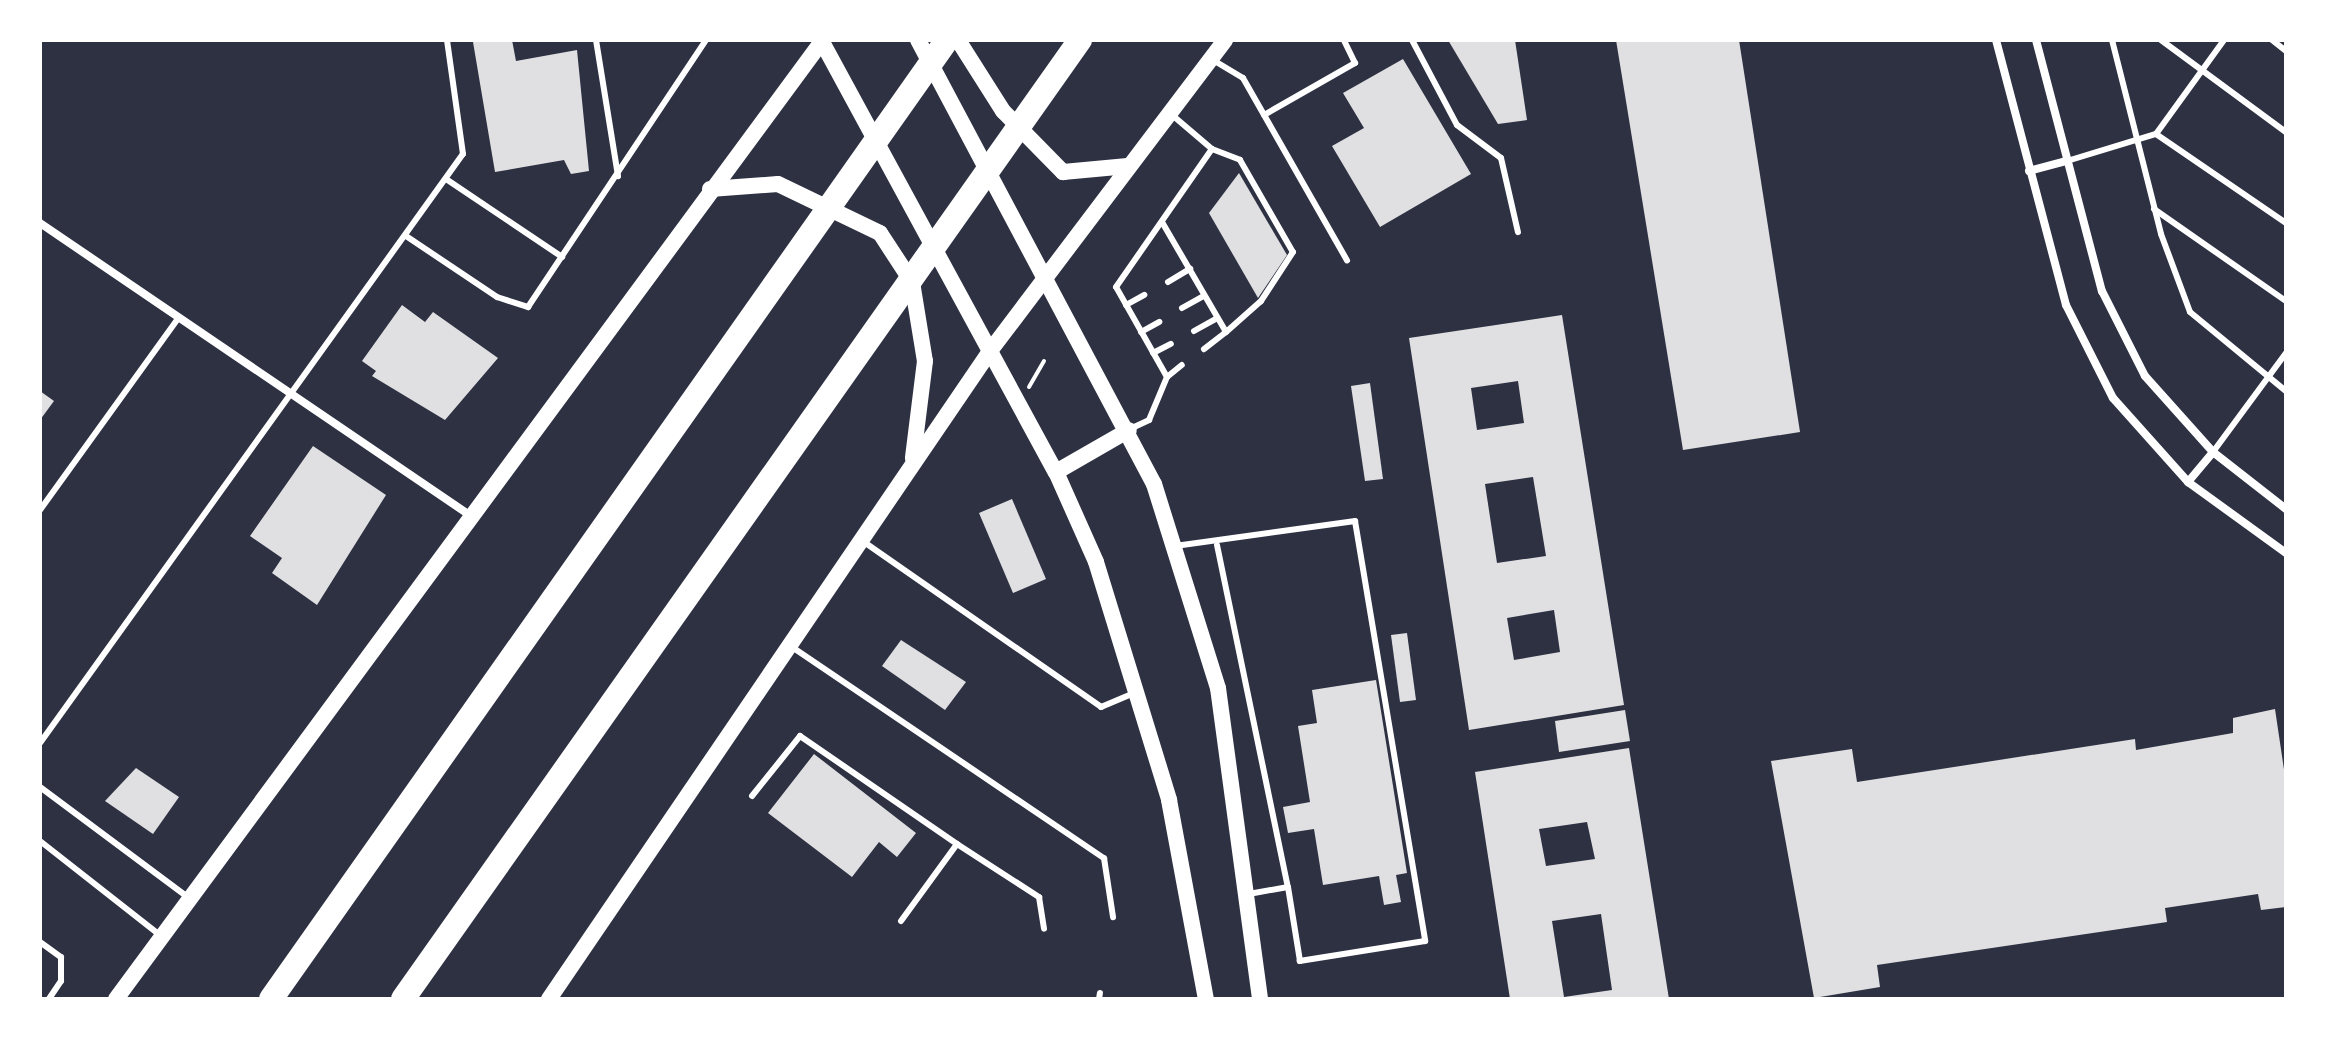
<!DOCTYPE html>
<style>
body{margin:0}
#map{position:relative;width:2326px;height:1039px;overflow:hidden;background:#2d3142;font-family:Manrope,sans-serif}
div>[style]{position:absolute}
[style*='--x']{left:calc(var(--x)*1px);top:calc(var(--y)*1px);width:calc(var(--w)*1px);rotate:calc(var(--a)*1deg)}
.building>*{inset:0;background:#e0e0e3}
.path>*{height:4px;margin:-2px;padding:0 2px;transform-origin:2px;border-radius:2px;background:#fff}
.service>*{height:6px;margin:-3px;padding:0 3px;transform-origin:3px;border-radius:3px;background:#fff}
.minor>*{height:8px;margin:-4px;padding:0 4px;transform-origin:4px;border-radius:4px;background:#fff}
.secondary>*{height:16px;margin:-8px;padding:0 8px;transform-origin:8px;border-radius:8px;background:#fff}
.motorway>*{height:24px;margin:-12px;padding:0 12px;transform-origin:12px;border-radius:12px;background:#fff}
span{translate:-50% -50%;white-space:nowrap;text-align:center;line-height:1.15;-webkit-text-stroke:8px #fff;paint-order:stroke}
.frame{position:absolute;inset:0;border:42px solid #fff;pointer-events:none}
</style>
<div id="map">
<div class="building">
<i style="clip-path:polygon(512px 40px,516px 61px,577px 50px,589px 171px,571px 174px,564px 160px,495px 172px,473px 42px)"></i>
<i style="clip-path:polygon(1448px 40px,1515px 40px,1527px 120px,1498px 124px)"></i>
<i style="clip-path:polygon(1616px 40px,1739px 40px,1800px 432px,1683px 450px)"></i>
<i style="clip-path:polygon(1403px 59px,1471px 174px,1380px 227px,1332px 146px,1364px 128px,1343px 93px)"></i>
<i style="clip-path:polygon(1239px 173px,1287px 255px,1258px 298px,1209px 213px)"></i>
<i style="clip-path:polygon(402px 305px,425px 322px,433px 312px,498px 358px,445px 420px,372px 376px,376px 371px,362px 361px)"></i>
<i style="clip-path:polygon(evenodd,1562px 315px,1624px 705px,1469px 730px,1409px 338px,1562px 315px,1518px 381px,1524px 423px,1477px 430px,1471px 388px,1518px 381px,1562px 315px,1533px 477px,1546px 556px,1497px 563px,1485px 484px,1533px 477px,1562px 315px,1554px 610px,1560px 652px,1514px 660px,1507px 618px,1554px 610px)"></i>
<i style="clip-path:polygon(1370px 383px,1383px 479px,1365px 481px,1351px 386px)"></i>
<i style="clip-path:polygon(40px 391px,54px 401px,40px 420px)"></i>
<i style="clip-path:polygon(313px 446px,386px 495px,317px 605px,272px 573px,282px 558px,250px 536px)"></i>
<i style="clip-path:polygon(1012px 499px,1046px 579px,1013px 593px,979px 513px)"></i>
<i style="clip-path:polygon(1407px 633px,1416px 700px,1400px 702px,1391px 635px)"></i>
<i style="clip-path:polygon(901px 640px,966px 682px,945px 710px,882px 666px)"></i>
<i style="clip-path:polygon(1376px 680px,1407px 873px,1396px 875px,1401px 902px,1384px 905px,1379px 876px,1323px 885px,1314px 829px,1288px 833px,1283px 807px,1310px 802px,1298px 726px,1317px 723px,1312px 690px)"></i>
<i style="clip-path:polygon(2275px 709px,2286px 783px,2286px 907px,2261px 910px,2258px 894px,2165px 908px,2167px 922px,1877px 965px,1880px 987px,1814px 998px,1771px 761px,1852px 749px,1857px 782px,2135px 739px,2136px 750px,2233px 733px,2233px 718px)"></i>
<i style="clip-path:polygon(1625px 710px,1630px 741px,1559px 752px,1555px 721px)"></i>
<i style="clip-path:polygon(evenodd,1629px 748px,1669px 999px,1510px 999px,1475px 772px,1629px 748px,1587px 822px,1595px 859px,1546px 866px,1539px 829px,1587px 822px,1629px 748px,1601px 914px,1612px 990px,1564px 997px,1552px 921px,1601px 914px)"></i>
<i style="clip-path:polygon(814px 754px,916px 833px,897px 857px,879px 842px,852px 877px,768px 813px)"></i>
<i style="clip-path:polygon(136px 768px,179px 797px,153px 834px,105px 801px)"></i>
</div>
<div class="path">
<i style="--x:1029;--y:387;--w:30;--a:-60"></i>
</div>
<div class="service">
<i style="--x:596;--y:40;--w:138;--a:80.8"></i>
<i style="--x:1412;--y:40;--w:96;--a:62.1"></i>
<i style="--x:1457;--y:125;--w:55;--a:36.9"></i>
<i style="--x:1501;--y:158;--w:76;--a:77.1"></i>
<i style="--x:2112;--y:40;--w:200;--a:75.8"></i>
<i style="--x:2161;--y:234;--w:83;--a:69.6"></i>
<i style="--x:2190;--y:312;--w:124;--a:39.5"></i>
<i style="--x:2161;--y:40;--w:155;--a:36.4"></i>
<i style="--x:2272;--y:40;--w:18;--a:38"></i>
<i style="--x:1213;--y:60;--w:35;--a:31"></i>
<i style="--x:1243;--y:78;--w:210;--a:60.3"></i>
<i style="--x:1264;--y:115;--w:105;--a:-29.7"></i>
<i style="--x:1355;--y:63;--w:25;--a:-116"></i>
<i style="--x:2156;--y:134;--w:158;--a:34.4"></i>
<i style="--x:1212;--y:149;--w:30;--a:21"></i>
<i style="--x:1240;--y:160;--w:106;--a:60.1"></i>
<i style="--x:1293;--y:252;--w:59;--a:123.1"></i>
<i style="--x:1261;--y:301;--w:47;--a:138.5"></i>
<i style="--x:2067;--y:161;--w:93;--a:-16.9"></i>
<i style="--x:2156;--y:134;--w:116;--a:-54.1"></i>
<i style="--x:446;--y:179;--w:140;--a:33.9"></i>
<i style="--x:2154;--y:209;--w:161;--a:34.9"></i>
<i style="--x:1162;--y:222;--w:127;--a:59.8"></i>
<i style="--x:1226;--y:332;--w:28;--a:142"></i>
<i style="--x:406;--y:236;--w:110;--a:33.8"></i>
<i style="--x:497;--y:297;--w:33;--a:18"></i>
<i style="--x:528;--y:307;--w:321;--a:-56.3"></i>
<i style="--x:1168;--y:282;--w:26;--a:-31"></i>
<i style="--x:1126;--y:305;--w:21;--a:-29"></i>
<i style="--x:1182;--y:308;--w:25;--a:-29"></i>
<i style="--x:1194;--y:331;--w:26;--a:-29"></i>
<i style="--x:1141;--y:332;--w:21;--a:-29"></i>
<i style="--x:1153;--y:353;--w:20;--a:-27"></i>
<i style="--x:1167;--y:377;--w:19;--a:-39"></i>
<i style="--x:1132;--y:428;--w:19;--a:-25"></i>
<i style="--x:1149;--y:420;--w:47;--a:-67.3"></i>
<i style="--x:1167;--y:377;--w:103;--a:-119.5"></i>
<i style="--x:1116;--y:287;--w:168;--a:-55.2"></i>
<i style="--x:1212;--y:149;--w:52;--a:-139.6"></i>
<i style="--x:2213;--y:452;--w:123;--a:-53.6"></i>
<i style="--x:40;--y:510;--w:236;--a:-54.2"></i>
<i style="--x:864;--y:542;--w:289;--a:34.8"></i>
<i style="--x:1101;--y:707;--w:36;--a:-23"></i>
<i style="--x:1217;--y:545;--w:349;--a:78.3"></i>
<i style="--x:1175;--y:546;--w:182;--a:-7.9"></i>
<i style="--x:1355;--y:521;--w:426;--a:80.5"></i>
<i style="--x:1425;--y:941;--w:127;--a:170.9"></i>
<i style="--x:1300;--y:961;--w:75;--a:-99.2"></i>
<i style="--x:1288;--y:887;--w:40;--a:170"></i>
<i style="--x:792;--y:647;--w:377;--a:34.1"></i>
<i style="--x:1104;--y:858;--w:60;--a:81.3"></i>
<i style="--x:40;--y:743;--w:725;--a:-54.32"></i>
<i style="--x:463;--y:154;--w:115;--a:-98"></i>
<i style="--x:40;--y:787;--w:182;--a:36.7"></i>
<i style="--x:752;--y:796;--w:77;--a:-51.3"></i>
<i style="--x:800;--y:736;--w:191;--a:34.5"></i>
<i style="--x:40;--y:841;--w:152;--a:38.1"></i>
<i style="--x:901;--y:921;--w:95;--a:-54"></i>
<i style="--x:957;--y:844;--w:98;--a:32.9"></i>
<i style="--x:1039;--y:897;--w:32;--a:81"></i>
<i style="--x:40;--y:942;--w:26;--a:36"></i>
<i style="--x:61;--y:957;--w:24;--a:90"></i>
<i style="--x:61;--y:981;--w:22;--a:124"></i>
<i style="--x:1099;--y:999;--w:6;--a:-81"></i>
</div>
<div class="minor">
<i style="--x:1996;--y:40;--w:274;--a:75.2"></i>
<i style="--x:2066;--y:305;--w:104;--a:63.2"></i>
<i style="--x:2113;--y:398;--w:113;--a:48.2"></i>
<i style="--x:2188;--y:482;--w:121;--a:35.9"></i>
<i style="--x:2036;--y:40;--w:260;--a:75.3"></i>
<i style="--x:2102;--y:291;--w:95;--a:63.2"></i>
<i style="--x:2145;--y:376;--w:102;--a:48.2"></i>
<i style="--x:2213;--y:452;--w:93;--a:38"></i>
<i style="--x:2029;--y:171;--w:39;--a:-15"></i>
<i style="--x:40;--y:223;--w:518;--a:34.21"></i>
<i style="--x:2188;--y:482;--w:39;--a:-50"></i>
</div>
<div class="secondary">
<i style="--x:821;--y:40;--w:492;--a:61.5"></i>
<i style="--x:1056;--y:472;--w:98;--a:66"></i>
<i style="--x:1096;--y:562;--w:249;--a:72.9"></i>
<i style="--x:1169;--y:800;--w:202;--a:79.5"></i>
<i style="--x:918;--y:40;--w:503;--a:62.01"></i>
<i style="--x:1154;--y:484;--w:214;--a:72.6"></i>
<i style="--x:1218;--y:688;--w:314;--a:82.3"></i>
<i style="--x:958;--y:40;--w:84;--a:57.6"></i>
<i style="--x:1003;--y:111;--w:86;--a:45.5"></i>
<i style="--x:1063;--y:172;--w:65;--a:-5.3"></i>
<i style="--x:710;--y:189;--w:68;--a:-4.2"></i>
<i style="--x:778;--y:184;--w:113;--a:25.7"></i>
<i style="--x:880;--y:233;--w:59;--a:56.9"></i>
<i style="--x:912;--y:282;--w:80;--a:80.7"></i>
<i style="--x:925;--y:361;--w:98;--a:97.1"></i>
<i style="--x:1056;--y:472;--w:84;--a:-29.9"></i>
<i style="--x:116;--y:999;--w:1191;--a:-53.6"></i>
<i style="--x:549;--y:999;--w:784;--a:-55.76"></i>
<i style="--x:990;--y:351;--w:390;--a:-52.9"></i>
</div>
<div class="motorway">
<i style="--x:271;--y:999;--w:1173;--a:-54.82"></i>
<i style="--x:403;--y:999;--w:1174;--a:-54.78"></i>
</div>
<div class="frame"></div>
</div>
